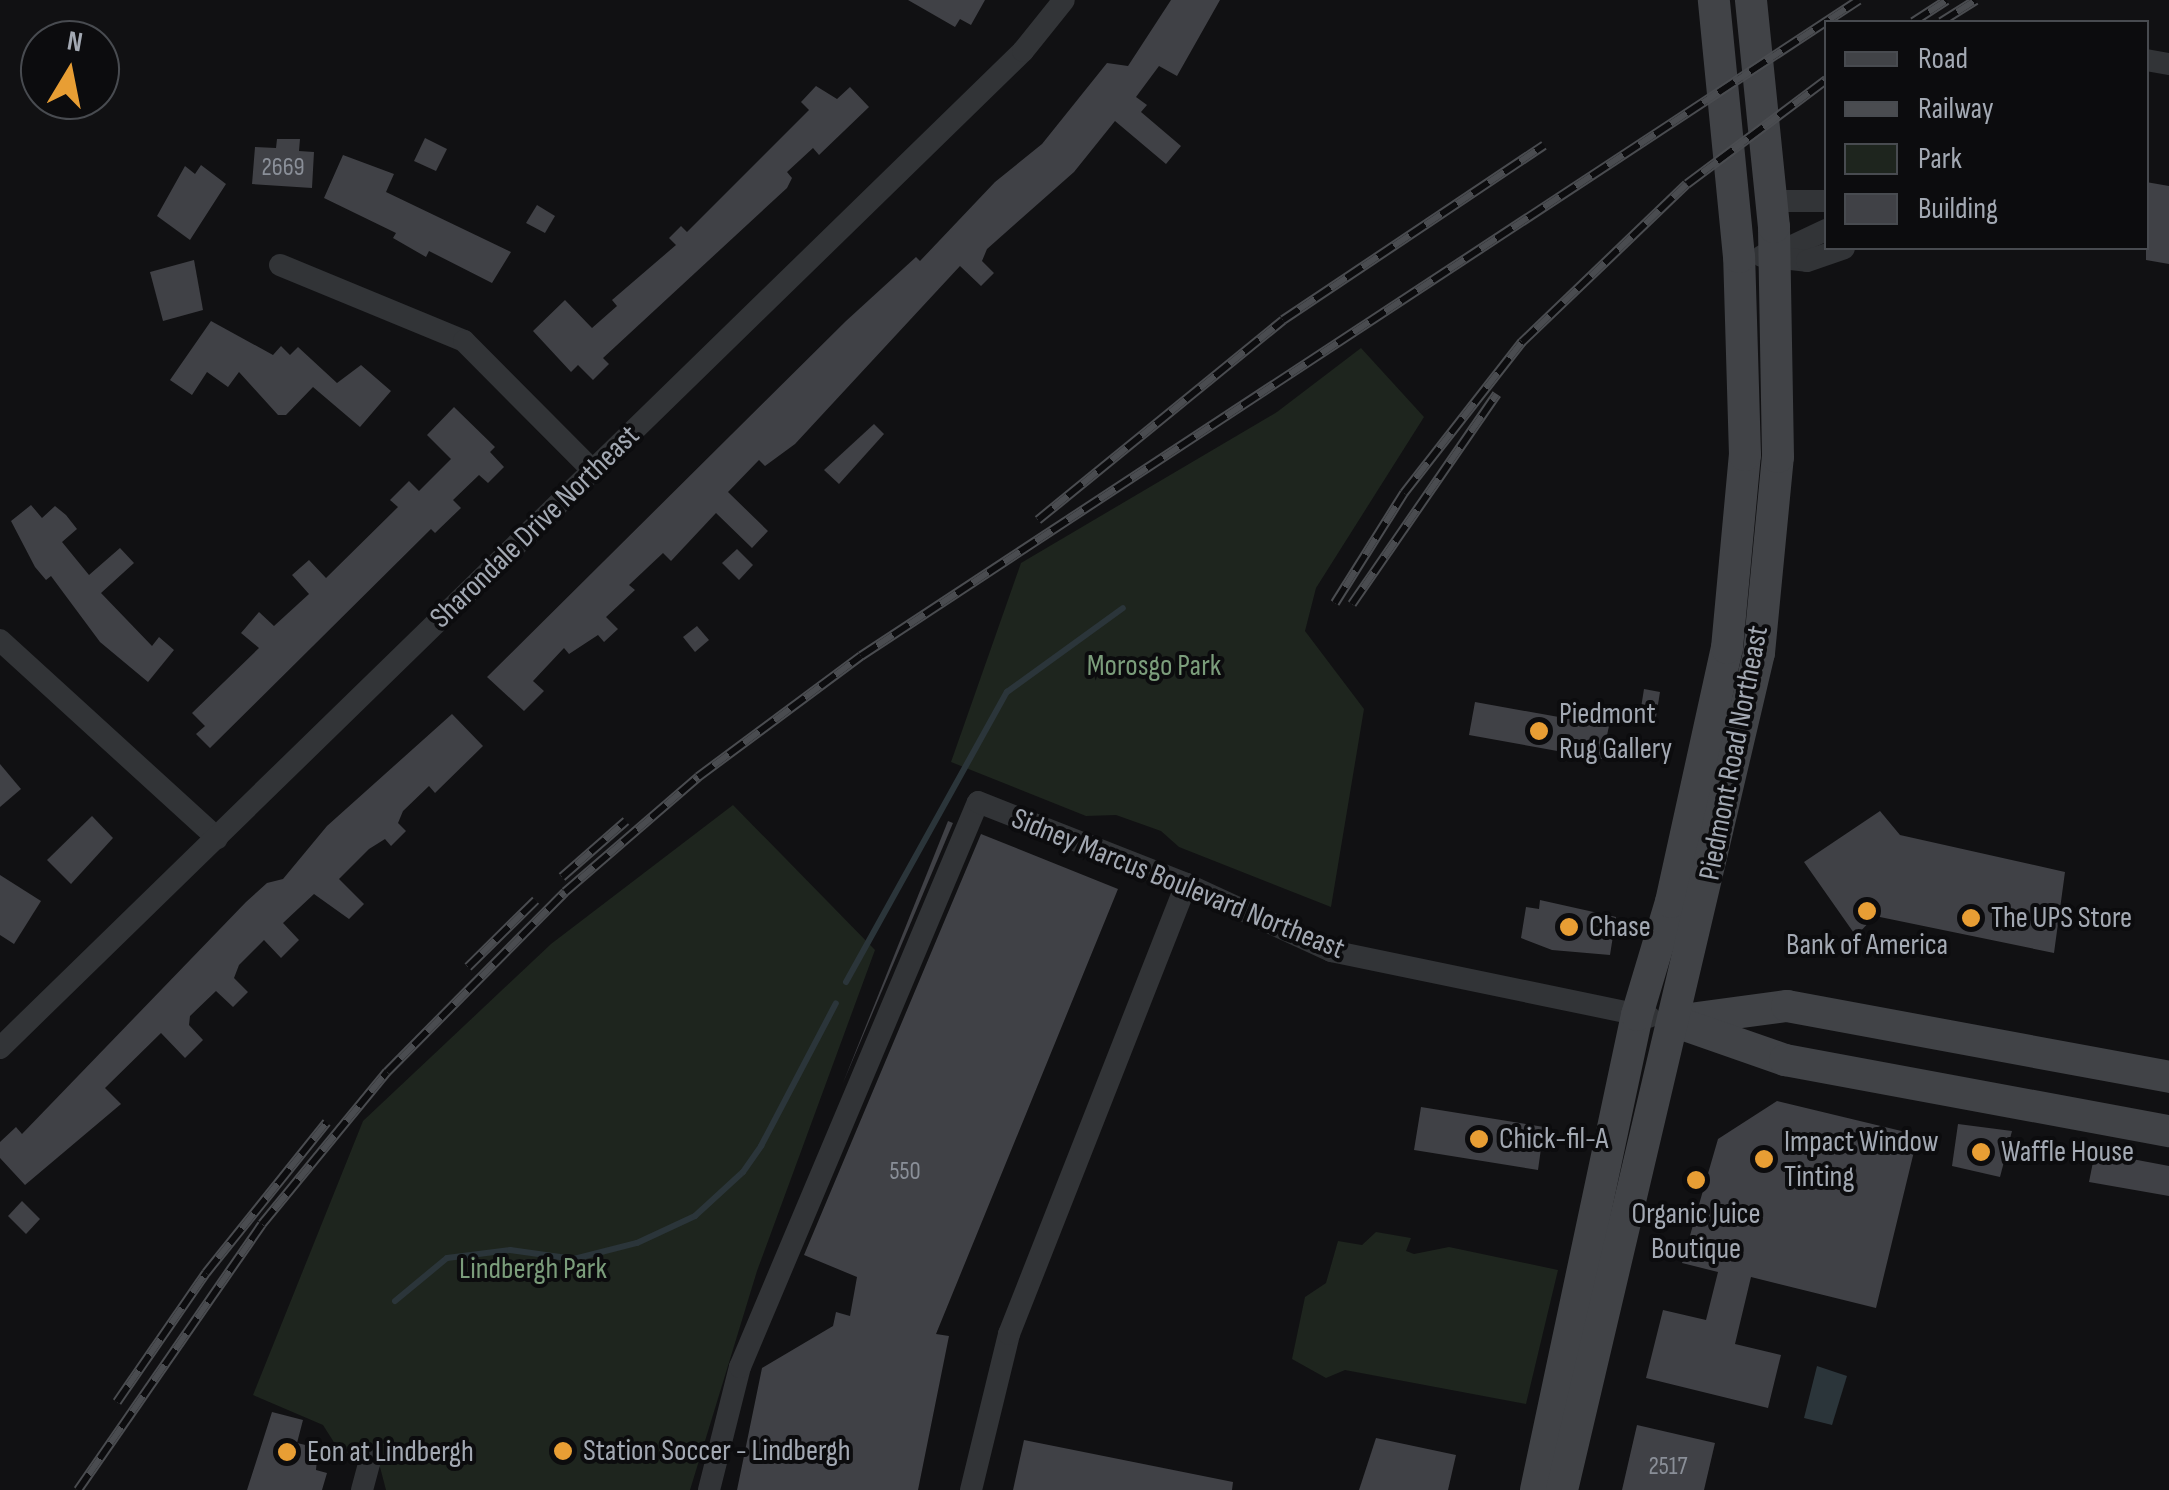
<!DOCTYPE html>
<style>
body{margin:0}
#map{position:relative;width:2169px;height:1490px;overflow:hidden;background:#111113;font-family:"Sofia Sans Condensed",sans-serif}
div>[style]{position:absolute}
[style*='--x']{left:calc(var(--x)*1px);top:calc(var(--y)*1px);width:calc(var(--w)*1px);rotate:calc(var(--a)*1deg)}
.green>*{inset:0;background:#1e251e}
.water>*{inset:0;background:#2b353a}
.stream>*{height:6px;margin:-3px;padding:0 3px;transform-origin:3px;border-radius:3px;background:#2b353a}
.building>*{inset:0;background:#404146}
.minor>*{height:22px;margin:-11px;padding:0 11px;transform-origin:11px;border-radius:11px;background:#323437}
.secondary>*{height:32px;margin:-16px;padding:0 16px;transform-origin:16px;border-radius:16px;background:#414347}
.rail>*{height:10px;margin-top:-5px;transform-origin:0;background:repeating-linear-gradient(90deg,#0c0c0e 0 19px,#4a4c50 0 38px);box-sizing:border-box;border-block:2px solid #4a4c50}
.dots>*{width:28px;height:28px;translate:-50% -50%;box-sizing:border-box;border:5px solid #0c0c0e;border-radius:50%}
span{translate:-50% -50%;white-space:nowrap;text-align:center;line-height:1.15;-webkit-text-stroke:8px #0c0c0e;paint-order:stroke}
.number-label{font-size:25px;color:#8a8f98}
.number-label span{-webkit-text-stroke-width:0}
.street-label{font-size:30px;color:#a3a9b3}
.park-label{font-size:30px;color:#7b9d7b}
.poi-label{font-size:30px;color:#a3a9b3}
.left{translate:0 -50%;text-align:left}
.legend{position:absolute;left:1824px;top:20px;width:325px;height:230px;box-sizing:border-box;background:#0c0c0e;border:2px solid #484b50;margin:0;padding:12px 18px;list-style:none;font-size:30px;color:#a3a9b3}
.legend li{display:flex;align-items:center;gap:20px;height:50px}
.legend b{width:50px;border:2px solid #484b50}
.north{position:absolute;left:20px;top:20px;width:100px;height:100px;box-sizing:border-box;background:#0c0c0e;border:2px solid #484b50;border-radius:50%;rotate:10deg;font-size:28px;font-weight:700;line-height:40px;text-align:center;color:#a3a9b3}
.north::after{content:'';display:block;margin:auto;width:35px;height:45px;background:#e89e34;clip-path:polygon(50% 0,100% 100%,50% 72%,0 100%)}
</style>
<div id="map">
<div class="green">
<i style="clip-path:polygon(1361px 348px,1424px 417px,1316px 588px,1305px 631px,1364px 709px,1331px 907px,1179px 847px,1161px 831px,1116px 815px,1086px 816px,951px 762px,1021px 563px,1277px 412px)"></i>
<i style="clip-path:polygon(733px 805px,875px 950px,757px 1271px,690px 1490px,386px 1490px,380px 1467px,342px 1455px,323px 1425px,253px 1395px,363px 1121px,551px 944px)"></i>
<i style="clip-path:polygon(1376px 1232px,1411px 1238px,1406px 1251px,1414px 1254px,1449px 1247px,1558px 1270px,1526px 1404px,1345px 1370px,1326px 1378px,1292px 1359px,1305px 1297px,1326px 1283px,1338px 1241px,1362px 1245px)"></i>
</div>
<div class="water">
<i style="clip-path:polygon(1817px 1366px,1847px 1376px,1832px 1425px,1804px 1418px)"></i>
</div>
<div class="stream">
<i style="--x:846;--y:982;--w:332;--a:-61"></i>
<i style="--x:1007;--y:692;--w:143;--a:-35.9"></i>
<i style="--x:395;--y:1301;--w:67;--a:-39.6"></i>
<i style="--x:447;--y:1258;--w:64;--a:-7.2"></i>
<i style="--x:510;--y:1250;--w:65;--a:8"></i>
<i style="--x:574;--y:1259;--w:65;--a:-14.3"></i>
<i style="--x:637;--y:1243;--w:64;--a:-25"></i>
<i style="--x:695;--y:1216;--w:65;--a:-42.5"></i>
<i style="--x:743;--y:1172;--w:32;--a:-55"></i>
<i style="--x:761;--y:1146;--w:161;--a:-62.3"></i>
</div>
<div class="building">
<i style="clip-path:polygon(908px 0,985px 0,971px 25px,960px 19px,955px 27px)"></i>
<i style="clip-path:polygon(1171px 0,1220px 0,1177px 76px,1159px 66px,1136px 97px,1147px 105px,1141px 112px,1181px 146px,1166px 164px,1115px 121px,1074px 172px,987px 249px,982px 261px,994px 273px,981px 286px,960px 266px,795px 444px,765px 466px,759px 460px,728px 492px,768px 531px,752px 548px,716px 513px,671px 561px,663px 553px,629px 585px,635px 590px,606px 617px,618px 629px,604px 642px,598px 635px,569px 654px,564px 648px,533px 681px,544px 691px,524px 711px,487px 677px,846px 321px,916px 257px,920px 261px,995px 182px,1042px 144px,1107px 63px,1128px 66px)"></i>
<i style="clip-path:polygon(816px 86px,837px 99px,850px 87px,869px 107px,819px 155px,813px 148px,787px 172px,792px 178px,787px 188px,603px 358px,609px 364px,593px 380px,578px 365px,571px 372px,533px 331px,565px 300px,592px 328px,617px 306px,612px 300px,676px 245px,669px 238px,681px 226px,687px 232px,809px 110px,801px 102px)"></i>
<i style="clip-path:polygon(425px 138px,447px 149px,436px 171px,414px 161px)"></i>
<i style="clip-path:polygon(277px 139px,300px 139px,299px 151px,314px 152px,312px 188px,252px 184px,255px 147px,276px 148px)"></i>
<i style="clip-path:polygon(343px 155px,394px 174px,386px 192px,511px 252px,492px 283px,429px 251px,426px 257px,393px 238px,396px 233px,324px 198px)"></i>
<i style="clip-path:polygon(201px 165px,226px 184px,190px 240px,157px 216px,185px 166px,195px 174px)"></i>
<i style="clip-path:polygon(2146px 182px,2169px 186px,2169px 264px,2146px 260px)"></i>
<i style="clip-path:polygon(537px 205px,555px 216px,545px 233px,526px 223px)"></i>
<i style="clip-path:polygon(194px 260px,203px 310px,163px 321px,150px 272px)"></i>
<i style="clip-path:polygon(211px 321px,273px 355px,281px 346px,290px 355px,298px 347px,337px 383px,361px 365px,391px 391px,360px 427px,313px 387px,286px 415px,278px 415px,239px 372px,228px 387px,207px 372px,192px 395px,170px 380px)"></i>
<i style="clip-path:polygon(454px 407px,495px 447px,490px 452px,504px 467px,488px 483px,479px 475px,453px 500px,461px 508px,435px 533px,431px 529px,210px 748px,196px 734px,205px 726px,192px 713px,259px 648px,241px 633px,259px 612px,274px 626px,309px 594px,292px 575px,309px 560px,326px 578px,398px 507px,390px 500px,409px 481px,419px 491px,451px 459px,427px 435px)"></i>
<i style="clip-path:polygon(874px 424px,884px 434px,839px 484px,824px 470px)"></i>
<i style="clip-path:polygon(31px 505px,42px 518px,55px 506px,66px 515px,77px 529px,62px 542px,89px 575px,120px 548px,134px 563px,101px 593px,152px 646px,159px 637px,174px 650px,148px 682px,100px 642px,51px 576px,46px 580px,35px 567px,11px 521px)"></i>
<i style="clip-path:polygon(737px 549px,753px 565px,739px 580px,722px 563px)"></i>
<i style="clip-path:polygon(697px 626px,709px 640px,695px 652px,683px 637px)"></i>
<i style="clip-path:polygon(1644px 689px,1660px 692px,1656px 717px,1640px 714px)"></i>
<i style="clip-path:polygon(1475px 702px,1609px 726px,1602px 759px,1469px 735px)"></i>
<i style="clip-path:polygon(452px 714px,483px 746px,435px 793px,429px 786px,403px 811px,398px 823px,406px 831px,391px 846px,385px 839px,369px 849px,339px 879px,364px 904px,349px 919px,314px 894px,283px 923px,299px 940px,281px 958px,264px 940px,239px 965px,234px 978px,248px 992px,233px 1007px,216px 991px,190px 1016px,189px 1025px,203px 1040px,185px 1058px,161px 1033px,105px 1088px,121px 1104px,25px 1185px,0 1158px,0 1142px,16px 1127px,22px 1134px,246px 902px,267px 883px,283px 879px,327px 826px)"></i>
<i style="clip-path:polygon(0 764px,21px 789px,0 807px)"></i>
<i style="clip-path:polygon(1880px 811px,1900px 835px,2065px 872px,2054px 953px,1875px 916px,1856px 936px,1804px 862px)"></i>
<i style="clip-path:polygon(92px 816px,113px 838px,71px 884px,47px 860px)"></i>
<i style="clip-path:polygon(948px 821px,953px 823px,843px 1083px)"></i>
<i style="clip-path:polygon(981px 834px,1118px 889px,936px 1334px,949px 1336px,918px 1490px,737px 1490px,762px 1368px,833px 1326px,836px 1312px,850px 1316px,857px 1277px,804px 1255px)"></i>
<i style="clip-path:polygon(0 875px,41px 901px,14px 944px,0 935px)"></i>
<i style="clip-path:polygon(1540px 900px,1616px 917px,1610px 955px,1552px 950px,1521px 938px,1526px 907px,1539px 909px)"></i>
<i style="clip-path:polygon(1777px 1101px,1918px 1135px,1876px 1308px,1751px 1277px,1735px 1344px,1781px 1355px,1768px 1408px,1646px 1378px,1663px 1310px,1706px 1320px,1718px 1272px,1682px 1263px,1718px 1139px)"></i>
<i style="clip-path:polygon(1421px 1107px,1544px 1127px,1538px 1170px,1414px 1150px)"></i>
<i style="clip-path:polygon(1958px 1124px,2012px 1131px,2000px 1177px,1952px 1166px)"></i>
<i style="clip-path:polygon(2095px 1152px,2169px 1166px,2169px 1196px,2089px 1182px)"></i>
<i style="clip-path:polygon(22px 1201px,40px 1219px,26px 1234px,8px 1216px)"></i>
<i style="clip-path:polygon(272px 1412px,303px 1420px,297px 1443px,318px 1448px,316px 1470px,327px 1473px,322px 1490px,247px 1490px)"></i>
<i style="clip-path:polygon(1637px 1425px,1715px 1443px,1704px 1490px,1622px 1490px)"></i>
<i style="clip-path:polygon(1376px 1438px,1456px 1455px,1448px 1490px,1359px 1490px)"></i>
<i style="clip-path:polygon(1024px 1440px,1233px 1482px,1232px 1490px,1013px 1490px)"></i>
</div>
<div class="minor">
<i style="--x:2146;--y:60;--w:23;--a:10"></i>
<i style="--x:1772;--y:201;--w:54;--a:0"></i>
<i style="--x:1775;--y:254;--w:56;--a:-25.2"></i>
<i style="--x:1762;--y:256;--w:45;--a:6.3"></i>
<i style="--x:1807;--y:261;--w:39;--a:-19"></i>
<i style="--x:280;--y:265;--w:199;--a:22.4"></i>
<i style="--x:464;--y:341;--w:183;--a:45.2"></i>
<i style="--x:0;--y:640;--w:294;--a:42.4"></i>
<i style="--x:0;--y:1048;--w:1428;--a:-44.26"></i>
<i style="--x:1023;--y:51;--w:65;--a:-51.2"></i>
<i style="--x:362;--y:1490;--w:30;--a:-75"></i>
<i style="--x:709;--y:1490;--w:127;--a:-75.9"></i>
<i style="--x:740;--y:1367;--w:613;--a:-67.16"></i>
<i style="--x:978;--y:802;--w:224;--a:21.5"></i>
<i style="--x:1186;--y:884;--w:160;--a:24.8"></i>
<i style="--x:1331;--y:951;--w:325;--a:11.7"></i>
<i style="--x:971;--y:1490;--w:161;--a:-76.3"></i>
<i style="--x:1009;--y:1334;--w:484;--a:-68.5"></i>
</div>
<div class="secondary">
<i style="--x:1682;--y:1020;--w:106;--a:-7.6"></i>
<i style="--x:1787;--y:1006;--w:389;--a:10.5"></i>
<i style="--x:1673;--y:1021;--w:119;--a:19.2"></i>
<i style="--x:1785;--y:1060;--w:391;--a:10.5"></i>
<i style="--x:1536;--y:1490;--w:486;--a:-78"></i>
<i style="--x:1637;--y:1015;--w:118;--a:-73.3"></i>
<i style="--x:1671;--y:902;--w:260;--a:-77.6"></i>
<i style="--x:1727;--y:648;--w:194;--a:-84.7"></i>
<i style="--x:1745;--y:455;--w:198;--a:-91.7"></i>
<i style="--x:1739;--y:257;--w:258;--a:-95.6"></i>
<i style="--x:1562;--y:1490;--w:860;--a:-76.76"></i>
<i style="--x:1759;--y:653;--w:197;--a:-84.5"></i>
<i style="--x:1778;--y:457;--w:230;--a:-91"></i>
<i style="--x:1774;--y:227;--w:228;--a:-95.8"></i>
</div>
<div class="rail">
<i style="--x:1913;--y:22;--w:40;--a:-32.9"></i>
<i style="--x:1941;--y:22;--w:41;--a:-32.2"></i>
<i style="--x:1038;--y:520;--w:316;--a:-39.2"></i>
<i style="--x:1283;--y:320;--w:314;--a:-33.8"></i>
<i style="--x:1335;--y:603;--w:130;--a:-57.9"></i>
<i style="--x:1404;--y:493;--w:192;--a:-52"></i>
<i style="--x:1522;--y:342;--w:228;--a:-43.8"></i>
<i style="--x:1687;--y:184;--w:174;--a:-36.8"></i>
<i style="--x:1352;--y:604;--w:255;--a:-55.4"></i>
<i style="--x:562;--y:877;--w:85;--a:-41.2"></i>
<i style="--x:468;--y:967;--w:95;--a:-44.6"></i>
<i style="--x:117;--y:1402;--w:157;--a:-55.4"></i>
<i style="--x:206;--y:1273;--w:193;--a:-51.3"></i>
<i style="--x:78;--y:1490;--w:323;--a:-55.3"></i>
<i style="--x:262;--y:1224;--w:197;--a:-50.6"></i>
<i style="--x:387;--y:1072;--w:253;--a:-45.3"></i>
<i style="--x:565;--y:892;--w:176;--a:-40.8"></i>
<i style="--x:698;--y:777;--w:203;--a:-36.6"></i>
<i style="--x:861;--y:656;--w:1194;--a:-33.32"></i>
</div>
<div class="dots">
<i style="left:1539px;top:731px;background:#e89e34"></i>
<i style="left:1867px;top:911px;background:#e89e34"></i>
<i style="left:1971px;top:918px;background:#e89e34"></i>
<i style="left:1569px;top:927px;background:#e89e34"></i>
<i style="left:1479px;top:1139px;background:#e89e34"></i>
<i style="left:1981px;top:1152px;background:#e89e34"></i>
<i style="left:1764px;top:1159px;background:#e89e34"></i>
<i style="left:1696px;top:1180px;background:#e89e34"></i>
<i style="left:563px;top:1451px;background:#e89e34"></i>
<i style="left:287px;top:1452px;background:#e89e34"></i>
</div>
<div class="number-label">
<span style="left:283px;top:168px">2669</span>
<span style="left:905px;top:1172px">550</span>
<span style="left:1668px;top:1467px">2517</span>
</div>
<div class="street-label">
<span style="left:535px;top:527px;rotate:-44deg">Sharondale Drive Northeast</span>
<span style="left:1734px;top:753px;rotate:-79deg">Piedmont Road Northeast</span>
<span style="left:1178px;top:884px;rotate:22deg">Sidney Marcus Boulevard Northeast</span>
</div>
<div class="park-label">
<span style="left:1154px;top:666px">Morosgo Park</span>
<span style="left:533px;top:1269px">Lindbergh Park</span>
</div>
<div class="poi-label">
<span class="left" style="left:1559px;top:731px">Piedmont<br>Rug Gallery</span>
<span class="left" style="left:1991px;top:918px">The UPS Store</span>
<span class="left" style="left:1589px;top:927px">Chase</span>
<span style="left:1867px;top:945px">Bank of America</span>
<span class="left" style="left:1499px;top:1139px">Chick-fil-A</span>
<span class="left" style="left:1784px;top:1159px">Impact Window<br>Tinting</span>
<span class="left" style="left:2001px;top:1152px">Waffle House</span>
<span style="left:1696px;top:1231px">Organic Juice<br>Boutique</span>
<span class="left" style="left:583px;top:1451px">Station Soccer - Lindbergh</span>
<span class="left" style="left:307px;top:1452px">Eon at Lindbergh</span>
</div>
<ul class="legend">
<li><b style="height:12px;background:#414347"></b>Road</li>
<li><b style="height:12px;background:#4a4c50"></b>Railway</li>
<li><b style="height:28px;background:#1e251e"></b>Park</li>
<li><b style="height:28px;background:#404146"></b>Building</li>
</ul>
<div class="north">N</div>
</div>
